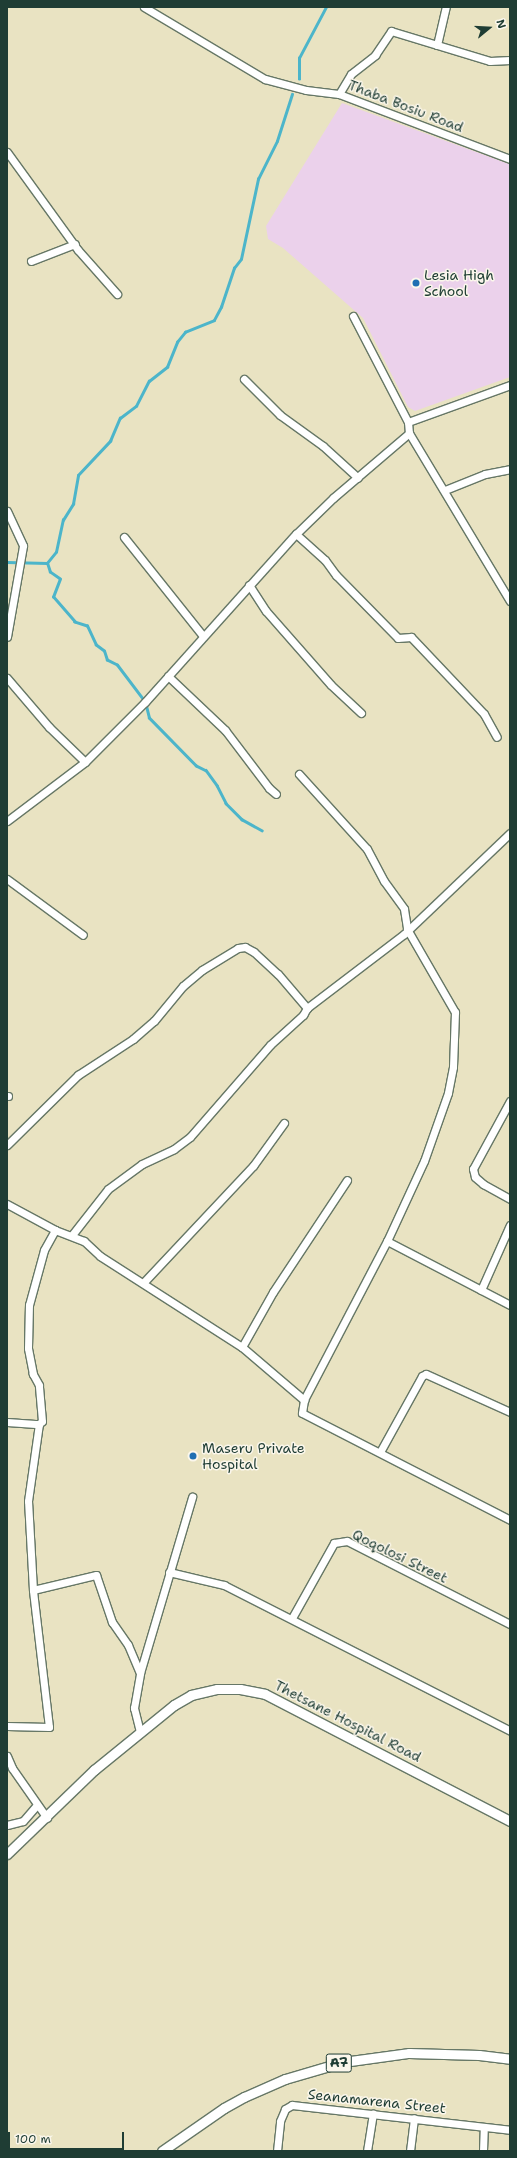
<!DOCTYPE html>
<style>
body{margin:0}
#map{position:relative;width:517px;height:2158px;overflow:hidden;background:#e9e3c2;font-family:"Shantell Sans",sans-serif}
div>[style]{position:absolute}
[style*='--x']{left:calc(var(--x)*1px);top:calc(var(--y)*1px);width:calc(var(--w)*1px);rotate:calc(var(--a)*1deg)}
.built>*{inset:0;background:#ebd1eb}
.stream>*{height:2.5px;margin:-1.25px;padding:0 1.25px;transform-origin:1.25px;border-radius:1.25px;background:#4cb5ca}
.roads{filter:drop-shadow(1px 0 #676) drop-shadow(-1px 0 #676) drop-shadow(0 1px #676) drop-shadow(0 -1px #676)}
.minor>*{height:7px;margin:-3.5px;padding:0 3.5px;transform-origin:3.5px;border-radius:3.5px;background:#fff}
.major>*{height:9px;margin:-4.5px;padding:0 4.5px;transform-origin:4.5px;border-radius:4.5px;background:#fff}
.dots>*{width:11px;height:11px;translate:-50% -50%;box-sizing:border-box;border:2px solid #fbf7ec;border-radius:50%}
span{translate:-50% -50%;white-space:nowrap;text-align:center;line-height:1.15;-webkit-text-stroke:3px #fbf7ec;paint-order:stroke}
.shield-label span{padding:1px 3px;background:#fbf7ec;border:1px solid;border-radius:3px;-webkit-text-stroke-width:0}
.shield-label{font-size:13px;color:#1f3d34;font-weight:700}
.street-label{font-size:14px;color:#1f3d34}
.poi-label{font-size:14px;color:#1f3d34}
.left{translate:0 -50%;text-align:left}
.frame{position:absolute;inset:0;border:8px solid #1f3d34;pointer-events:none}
.north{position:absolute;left:469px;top:8px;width:40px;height:40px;-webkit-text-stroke:3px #fbf7ec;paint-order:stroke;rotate:72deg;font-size:11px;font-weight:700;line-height:16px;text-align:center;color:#1f3d34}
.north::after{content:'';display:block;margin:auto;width:14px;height:18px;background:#1f3d34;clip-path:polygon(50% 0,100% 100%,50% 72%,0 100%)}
.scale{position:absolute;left:8px;top:2132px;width:116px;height:18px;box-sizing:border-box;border:2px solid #1f3d34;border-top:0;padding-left:5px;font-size:12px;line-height:14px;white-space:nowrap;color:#1f3d34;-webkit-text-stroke:3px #fbf7ec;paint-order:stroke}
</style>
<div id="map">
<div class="built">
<i style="clip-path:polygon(342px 103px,509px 164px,510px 377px,415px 411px,408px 407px,363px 318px,283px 248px,268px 239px,266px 226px)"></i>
</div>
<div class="stream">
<i style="--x:299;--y:79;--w:21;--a:-90"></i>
<i style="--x:299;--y:58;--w:58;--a:-62.1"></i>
<i style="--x:7;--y:562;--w:40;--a:1.4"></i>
<i style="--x:262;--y:831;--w:23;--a:-151"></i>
<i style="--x:242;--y:820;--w:23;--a:-135"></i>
<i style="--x:226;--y:804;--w:20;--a:-117"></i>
<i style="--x:217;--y:786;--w:19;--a:-126"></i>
<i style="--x:206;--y:771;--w:11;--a:-153"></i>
<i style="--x:196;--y:766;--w:67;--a:-134.4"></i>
<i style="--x:149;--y:718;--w:16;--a:-104"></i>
<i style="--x:145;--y:702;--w:46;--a:-127.1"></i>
<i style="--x:117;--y:665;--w:11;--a:-153"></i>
<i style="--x:107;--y:660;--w:9;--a:-108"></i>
<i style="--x:104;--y:651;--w:10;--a:-143"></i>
<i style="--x:96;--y:645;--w:21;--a:-115"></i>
<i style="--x:87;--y:626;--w:13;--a:-162"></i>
<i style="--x:75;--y:622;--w:33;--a:-131"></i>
<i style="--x:53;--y:597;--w:19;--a:-69"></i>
<i style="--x:60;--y:579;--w:12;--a:-145"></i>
<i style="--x:50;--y:572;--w:9;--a:-108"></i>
<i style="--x:47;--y:563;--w:14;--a:-51"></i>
<i style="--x:56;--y:552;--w:33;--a:-78"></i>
<i style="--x:63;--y:520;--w:19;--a:-58"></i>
<i style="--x:73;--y:504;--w:29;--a:-80"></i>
<i style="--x:78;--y:475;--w:47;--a:-46.7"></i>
<i style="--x:110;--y:441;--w:25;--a:-67"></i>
<i style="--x:120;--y:418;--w:20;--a:-37"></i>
<i style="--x:136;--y:406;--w:28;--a:-63"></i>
<i style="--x:149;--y:381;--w:23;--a:-38"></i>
<i style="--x:167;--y:367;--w:27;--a:-68"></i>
<i style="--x:177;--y:342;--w:13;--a:-51"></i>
<i style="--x:185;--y:332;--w:31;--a:-22"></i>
<i style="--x:214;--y:320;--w:15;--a:-62"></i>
<i style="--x:221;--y:307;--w:41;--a:-71.6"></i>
<i style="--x:234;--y:268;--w:11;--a:-52"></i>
<i style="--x:241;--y:259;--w:82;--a:-78"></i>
<i style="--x:258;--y:179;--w:42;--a:-63.4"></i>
<i style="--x:277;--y:141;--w:49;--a:-72.3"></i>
</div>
<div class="roads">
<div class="minor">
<i style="--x:144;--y:7;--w:141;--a:30.8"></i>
<i style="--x:265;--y:79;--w:42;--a:15"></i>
<i style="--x:306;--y:90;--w:33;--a:7"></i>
<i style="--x:339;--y:94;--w:183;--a:20.8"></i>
<i style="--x:437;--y:45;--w:39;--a:-77"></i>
<i style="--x:339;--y:94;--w:23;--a:-59"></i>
<i style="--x:351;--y:74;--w:31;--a:-38"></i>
<i style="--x:375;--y:55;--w:29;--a:-56"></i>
<i style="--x:391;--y:31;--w:103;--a:16.9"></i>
<i style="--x:490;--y:61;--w:20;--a:-3"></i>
<i style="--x:7;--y:152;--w:121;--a:54.1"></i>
<i style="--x:78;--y:250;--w:59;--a:48.4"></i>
<i style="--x:31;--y:261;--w:47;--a:-21.1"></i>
<i style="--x:353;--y:316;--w:119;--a:62.6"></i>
<i style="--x:408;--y:422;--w:11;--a:85"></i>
<i style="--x:409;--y:433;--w:196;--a:59"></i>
<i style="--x:244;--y:379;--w:51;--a:45"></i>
<i style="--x:280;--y:415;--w:53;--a:35.8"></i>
<i style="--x:323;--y:446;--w:47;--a:42.4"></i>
<i style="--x:408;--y:422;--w:109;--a:-19.9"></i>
<i style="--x:445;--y:490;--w:43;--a:-21.8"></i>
<i style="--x:485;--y:474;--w:25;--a:-11"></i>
<i style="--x:7;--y:511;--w:38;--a:65"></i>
<i style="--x:23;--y:546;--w:92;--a:100"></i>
<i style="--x:296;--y:534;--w:39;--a:42"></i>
<i style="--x:325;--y:560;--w:19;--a:54"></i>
<i style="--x:336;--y:575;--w:88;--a:45.5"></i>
<i style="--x:398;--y:638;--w:13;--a:-4"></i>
<i style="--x:411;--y:637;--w:106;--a:46.5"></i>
<i style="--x:484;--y:714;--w:26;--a:61"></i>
<i style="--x:124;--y:537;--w:127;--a:51.4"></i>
<i style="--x:249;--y:585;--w:31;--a:57"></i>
<i style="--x:266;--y:611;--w:98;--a:48.7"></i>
<i style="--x:331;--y:685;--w:41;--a:43"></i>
<i style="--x:168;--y:676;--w:79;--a:43.5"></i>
<i style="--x:225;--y:730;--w:73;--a:52.8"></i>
<i style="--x:269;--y:788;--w:9;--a:41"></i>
<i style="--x:7;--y:678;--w:65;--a:49.4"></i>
<i style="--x:49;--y:727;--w:50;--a:44.2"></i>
<i style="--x:299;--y:774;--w:101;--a:47.8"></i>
<i style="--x:367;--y:849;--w:36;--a:62"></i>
<i style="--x:384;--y:881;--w:34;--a:54"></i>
<i style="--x:404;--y:909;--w:20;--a:81"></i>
<i style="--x:407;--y:929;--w:96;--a:60"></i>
<i style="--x:455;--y:1012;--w:55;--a:92.1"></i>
<i style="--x:453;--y:1067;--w:26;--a:101"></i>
<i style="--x:448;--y:1093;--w:72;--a:109.4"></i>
<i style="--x:424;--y:1161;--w:88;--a:114.8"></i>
<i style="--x:387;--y:1241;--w:179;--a:117.6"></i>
<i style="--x:7;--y:821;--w:98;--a:-37.1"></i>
<i style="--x:85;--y:762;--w:85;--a:-45"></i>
<i style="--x:145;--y:702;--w:226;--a:-48.1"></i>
<i style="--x:296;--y:534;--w:52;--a:-44.2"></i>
<i style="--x:333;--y:498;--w:100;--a:-40.5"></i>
<i style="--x:7;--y:879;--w:94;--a:36.4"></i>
<i style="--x:7;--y:1096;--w:1;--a:0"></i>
<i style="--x:510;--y:1101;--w:77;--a:118.6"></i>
<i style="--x:473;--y:1169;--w:8;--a:76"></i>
<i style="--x:475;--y:1177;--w:11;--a:41"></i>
<i style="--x:483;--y:1184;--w:31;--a:29"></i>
<i style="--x:7;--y:1145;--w:100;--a:-44.6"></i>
<i style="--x:78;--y:1075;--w:66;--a:-33.2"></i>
<i style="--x:133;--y:1039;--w:28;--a:-41"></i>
<i style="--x:154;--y:1021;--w:45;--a:-50.4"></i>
<i style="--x:183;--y:986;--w:25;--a:-40"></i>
<i style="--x:202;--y:970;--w:42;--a:-31.4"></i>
<i style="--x:238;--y:948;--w:7;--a:-8"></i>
<i style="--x:245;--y:947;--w:10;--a:29"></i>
<i style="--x:254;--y:952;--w:33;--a:43"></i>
<i style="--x:278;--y:974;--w:45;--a:49.5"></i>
<i style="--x:307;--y:1008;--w:122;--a:-37.3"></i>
<i style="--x:404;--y:934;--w:146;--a:-43.6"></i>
<i style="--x:7;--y:1204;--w:55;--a:28.4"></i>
<i style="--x:55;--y:1230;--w:31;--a:21"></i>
<i style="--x:84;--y:1241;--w:22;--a:43"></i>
<i style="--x:100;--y:1256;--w:169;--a:32.7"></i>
<i style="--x:242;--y:1347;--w:63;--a:-60.6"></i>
<i style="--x:273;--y:1292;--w:134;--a:-56.5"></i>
<i style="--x:72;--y:1235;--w:58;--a:-52"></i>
<i style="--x:108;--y:1189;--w:42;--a:-36.3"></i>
<i style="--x:142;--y:1164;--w:35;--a:-25"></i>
<i style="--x:174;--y:1149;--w:20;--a:-37"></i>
<i style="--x:190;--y:1137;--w:122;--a:-49"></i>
<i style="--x:270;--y:1045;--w:45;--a:-42.3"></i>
<i style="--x:303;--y:1015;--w:8;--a:-60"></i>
<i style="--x:387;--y:1241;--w:139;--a:27.5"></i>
<i style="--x:143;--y:1283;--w:161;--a:-46.8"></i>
<i style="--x:253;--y:1166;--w:53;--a:-54.2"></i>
<i style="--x:481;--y:1290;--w:71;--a:-66"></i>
<i style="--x:242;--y:1347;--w:82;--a:40.5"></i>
<i style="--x:304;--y:1400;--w:13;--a:99"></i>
<i style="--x:302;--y:1413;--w:234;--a:27.2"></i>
<i style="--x:7;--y:1422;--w:32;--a:4"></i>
<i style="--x:380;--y:1452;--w:87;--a:-61.1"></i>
<i style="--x:422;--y:1376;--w:4;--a:-27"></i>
<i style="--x:426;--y:1374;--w:92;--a:24.3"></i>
<i style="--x:169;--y:1572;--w:57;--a:13.3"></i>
<i style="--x:224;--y:1585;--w:321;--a:27"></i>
<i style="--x:33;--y:1590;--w:65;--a:-13.4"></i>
<i style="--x:96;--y:1575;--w:50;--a:71.2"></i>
<i style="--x:112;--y:1622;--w:28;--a:55"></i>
<i style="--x:128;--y:1645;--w:30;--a:67"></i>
<i style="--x:292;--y:1618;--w:86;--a:-60.8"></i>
<i style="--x:334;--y:1543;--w:13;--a:-9"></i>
<i style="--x:347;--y:1541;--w:183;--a:27"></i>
<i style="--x:7;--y:1726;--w:42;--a:1.4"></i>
<i style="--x:49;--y:1727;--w:138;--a:-96.7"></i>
<i style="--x:33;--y:1590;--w:89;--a:-93.2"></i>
<i style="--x:28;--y:1501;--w:78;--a:-81.9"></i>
<i style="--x:39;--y:1424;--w:4;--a:-45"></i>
<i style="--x:42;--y:1421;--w:36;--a:-95"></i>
<i style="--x:39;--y:1385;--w:13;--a:-119"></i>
<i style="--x:33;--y:1374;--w:26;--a:-101"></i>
<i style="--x:28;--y:1348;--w:43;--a:-88.7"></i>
<i style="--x:29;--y:1305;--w:57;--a:-74.7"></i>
<i style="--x:44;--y:1250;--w:23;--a:-61"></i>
<i style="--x:140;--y:1732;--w:25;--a:-104"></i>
<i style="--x:134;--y:1708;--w:36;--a:-80"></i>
<i style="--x:140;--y:1673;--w:184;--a:-73.5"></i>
<i style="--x:7;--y:1756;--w:13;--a:67"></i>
<i style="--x:12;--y:1768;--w:61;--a:55"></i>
<i style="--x:7;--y:1825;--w:16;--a:-14"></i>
<i style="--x:23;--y:1821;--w:21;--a:-49"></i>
<i style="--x:277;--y:2151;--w:30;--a:-84"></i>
<i style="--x:280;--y:2121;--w:13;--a:-67"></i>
<i style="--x:285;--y:2109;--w:8;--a:-30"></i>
<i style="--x:292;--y:2105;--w:219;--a:6.5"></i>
<i style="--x:367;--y:2151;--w:38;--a:-81"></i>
<i style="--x:410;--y:2151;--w:33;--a:-83"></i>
<i style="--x:483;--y:2151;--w:24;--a:-88"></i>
</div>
<div class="major">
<i style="--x:7;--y:1854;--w:121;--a:-44"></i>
<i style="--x:94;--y:1770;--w:103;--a:-39.1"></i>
<i style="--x:174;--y:1705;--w:20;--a:-30"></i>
<i style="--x:191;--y:1695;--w:27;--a:-13"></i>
<i style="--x:217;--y:1689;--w:23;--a:0"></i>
<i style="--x:240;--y:1689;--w:25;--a:11"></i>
<i style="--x:265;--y:1694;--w:276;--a:27.4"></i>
<i style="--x:162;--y:2151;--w:75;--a:-34.7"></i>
<i style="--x:224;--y:2108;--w:23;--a:-29"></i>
<i style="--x:244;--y:2097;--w:45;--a:-23.7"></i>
<i style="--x:285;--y:2079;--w:60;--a:-16.3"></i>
<i style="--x:343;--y:2062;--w:67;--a:-7.8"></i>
<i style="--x:409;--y:2053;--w:70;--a:1.6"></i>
<i style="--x:479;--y:2055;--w:31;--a:7"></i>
</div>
</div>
<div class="dots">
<i style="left:416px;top:283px;background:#1f6fb2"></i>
<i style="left:193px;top:1456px;background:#1f6fb2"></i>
</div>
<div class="shield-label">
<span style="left:339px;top:2063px">A7</span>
</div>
<div class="street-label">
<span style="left:406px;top:106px;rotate:21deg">Thaba Bosiu Road</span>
<span style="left:400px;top:1556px;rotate:26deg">Qoqolosi Street</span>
<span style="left:348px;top:1721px;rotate:27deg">Thetsane Hospital Road</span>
<span style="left:377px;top:2101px;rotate:6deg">Seanamarena Street</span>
</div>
<div class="poi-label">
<span class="left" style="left:424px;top:283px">Lesia High<br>School</span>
<span class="left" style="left:202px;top:1456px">Maseru Private<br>Hospital</span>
</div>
<div class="frame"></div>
<div class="north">N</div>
<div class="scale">100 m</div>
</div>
